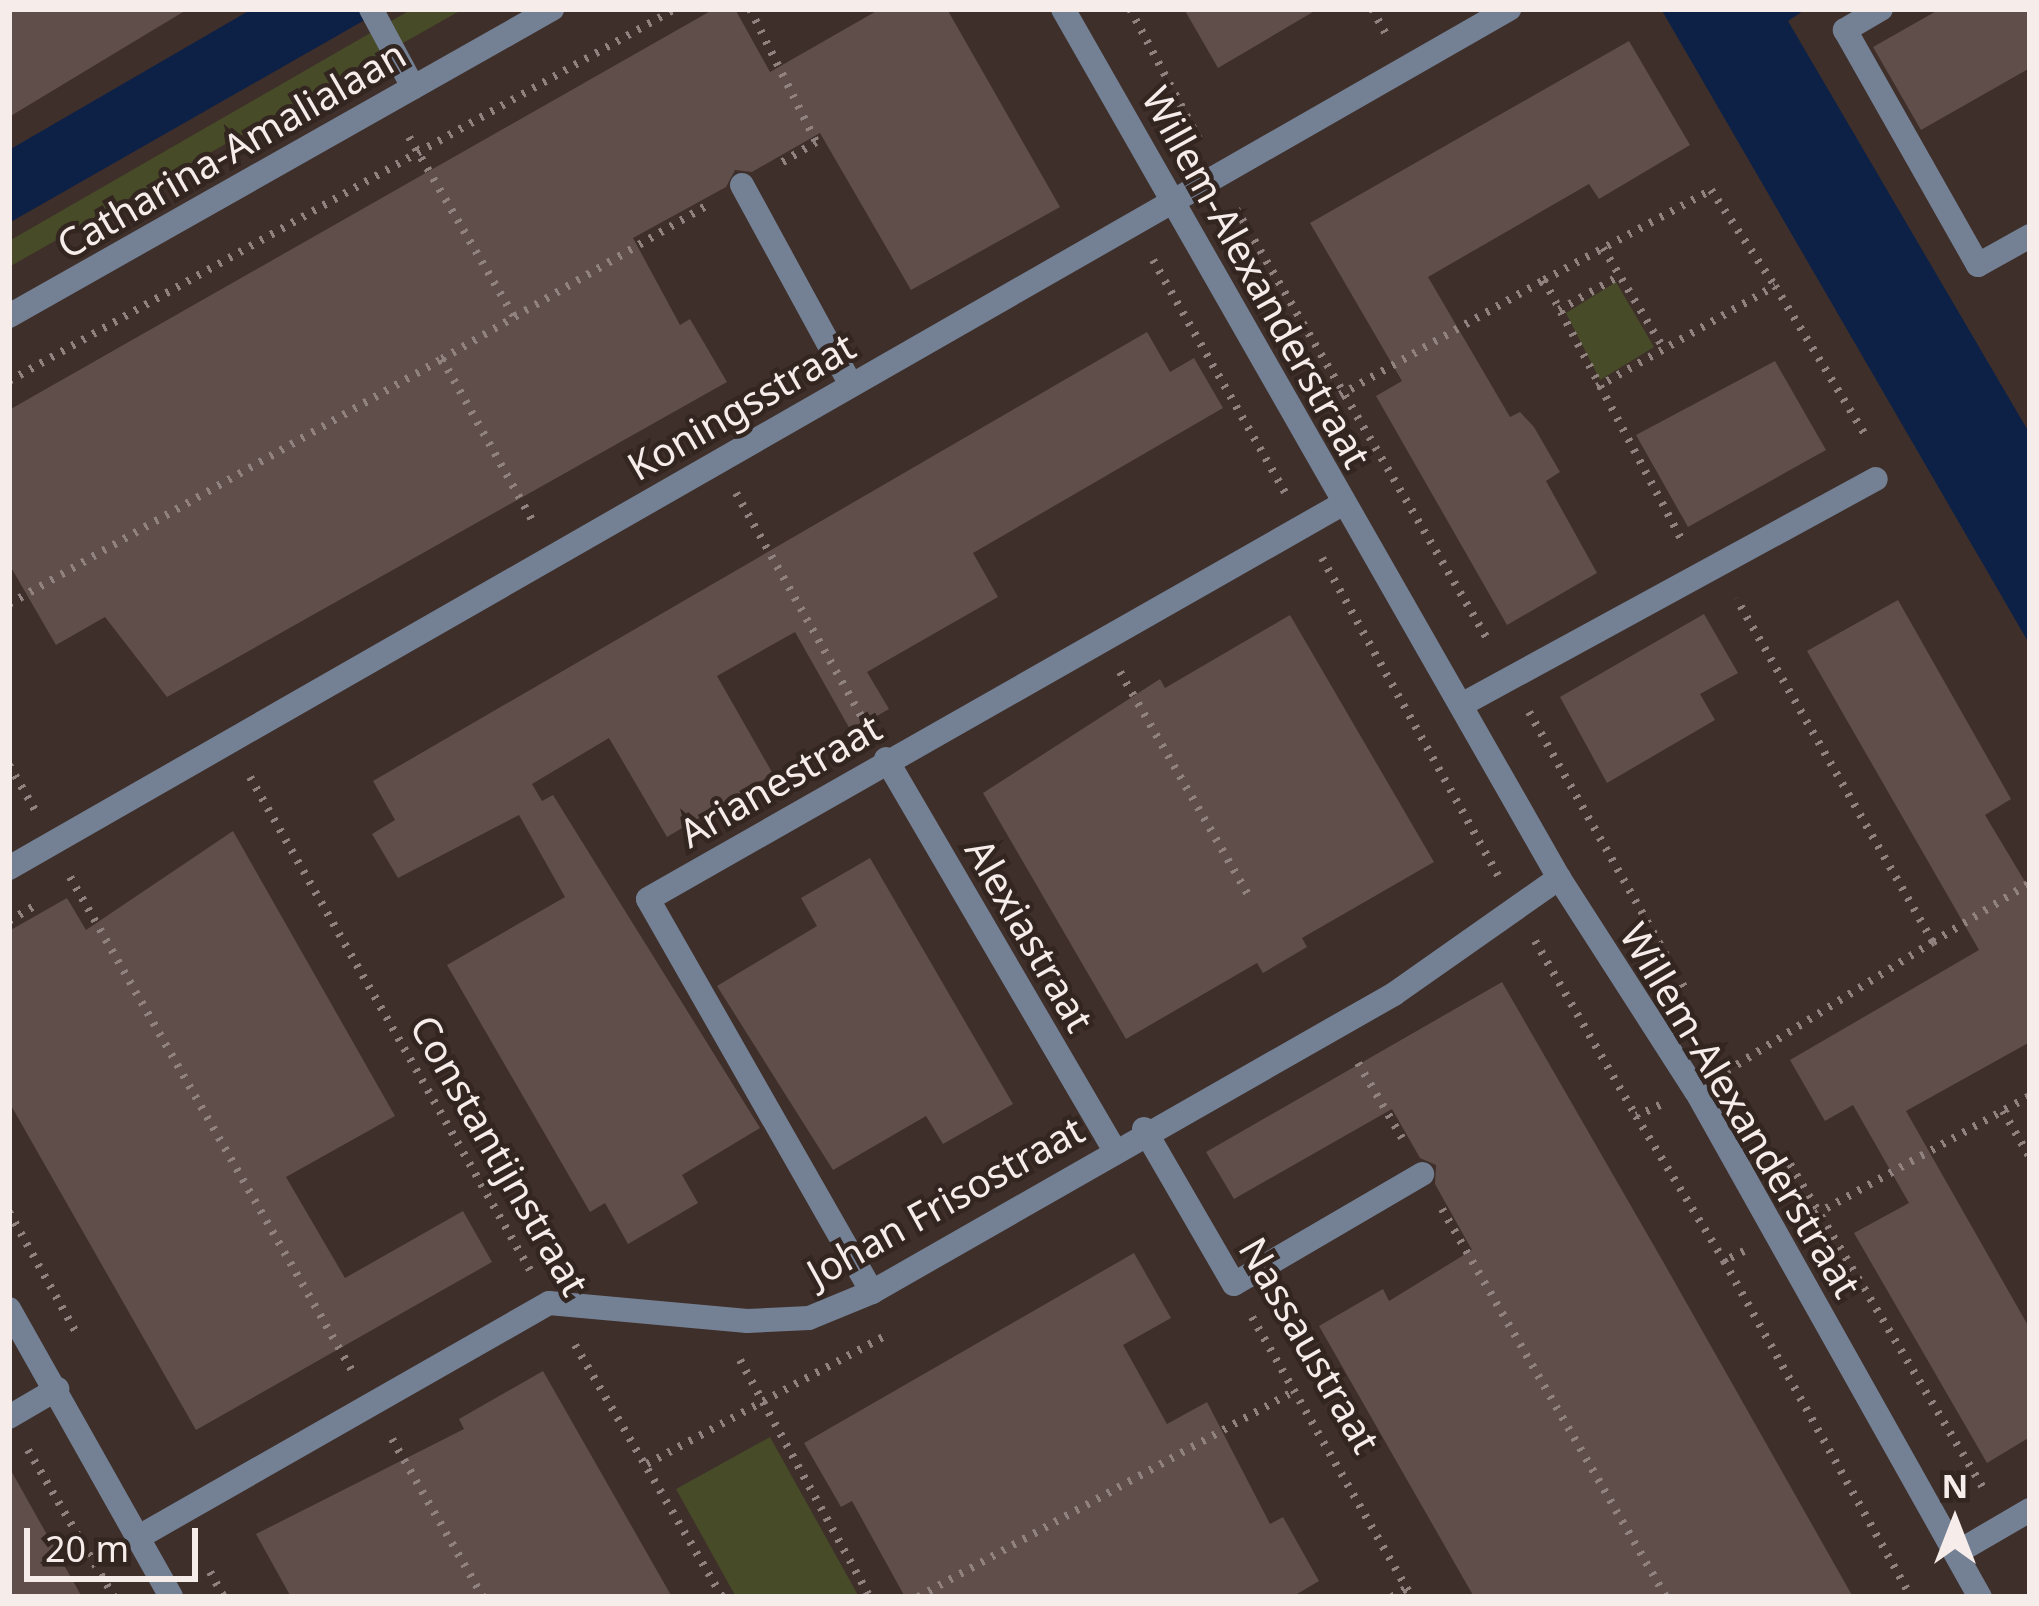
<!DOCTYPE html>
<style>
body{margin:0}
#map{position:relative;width:2039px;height:1606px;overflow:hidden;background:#3e2f2a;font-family:"Noto Sans",sans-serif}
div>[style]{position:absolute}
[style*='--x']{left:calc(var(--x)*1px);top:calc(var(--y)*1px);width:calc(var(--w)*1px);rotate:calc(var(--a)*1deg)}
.green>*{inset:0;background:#474b28}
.water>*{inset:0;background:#0d2147}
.building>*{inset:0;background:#5f4e49}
.path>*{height:8px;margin-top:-4px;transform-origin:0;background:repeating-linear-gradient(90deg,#90837f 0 3px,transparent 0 12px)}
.lane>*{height:24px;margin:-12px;padding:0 12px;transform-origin:12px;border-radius:12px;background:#748195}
.street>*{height:24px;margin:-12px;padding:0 12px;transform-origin:12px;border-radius:12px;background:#748195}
span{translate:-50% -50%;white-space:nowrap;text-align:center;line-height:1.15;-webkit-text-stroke:9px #332520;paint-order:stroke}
.street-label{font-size:39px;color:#f6ece9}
.frame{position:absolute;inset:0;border:12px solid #f6ece9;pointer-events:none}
.north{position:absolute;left:1895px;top:1462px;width:120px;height:120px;-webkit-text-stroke:9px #332520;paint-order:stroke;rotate:0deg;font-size:33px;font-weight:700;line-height:48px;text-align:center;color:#f6ece9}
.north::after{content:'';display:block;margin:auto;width:42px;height:54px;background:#f6ece9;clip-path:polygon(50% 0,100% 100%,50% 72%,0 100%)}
.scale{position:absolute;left:24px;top:1528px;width:174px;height:54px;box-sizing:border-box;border:6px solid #f6ece9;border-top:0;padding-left:15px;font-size:36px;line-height:42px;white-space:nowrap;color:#f6ece9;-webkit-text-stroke:9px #332520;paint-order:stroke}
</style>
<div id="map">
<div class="green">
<i style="clip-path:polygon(412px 9px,463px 9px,9px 267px,9px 241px)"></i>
<i style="clip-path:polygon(1616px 282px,1654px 347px,1600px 380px,1566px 313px)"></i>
<i style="clip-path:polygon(770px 1437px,859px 1597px,736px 1597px,676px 1489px)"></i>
</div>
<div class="water">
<i style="clip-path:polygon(252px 9px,384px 9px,9px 223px,9px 150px)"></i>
<i style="clip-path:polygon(1661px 9px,1806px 9px,1788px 21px,2030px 434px,2030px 645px)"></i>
</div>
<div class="building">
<i style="clip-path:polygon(9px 9px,188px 9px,9px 117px)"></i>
<i style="clip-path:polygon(714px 9px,735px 9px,770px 72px,880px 9px,947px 9px,1060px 207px,911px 290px,820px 133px,752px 172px,735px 170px,726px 187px,633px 238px,680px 325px,690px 319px,727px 382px,167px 697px,105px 617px,56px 645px,9px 564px,9px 410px)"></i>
<i style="clip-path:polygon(1184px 9px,1318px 9px,1218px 68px)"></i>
<i style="clip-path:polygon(1940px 9px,2030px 9px,2030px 68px,1921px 130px,1873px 47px)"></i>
<i style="clip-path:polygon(1629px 41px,1690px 145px,1599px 199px,1589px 184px,1428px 277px,1510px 417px,1520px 412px,1534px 427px,1560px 472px,1546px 481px,1597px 573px,1507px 625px,1376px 396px,1402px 381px,1310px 223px)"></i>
<i style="clip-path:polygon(1147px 332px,1170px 372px,1194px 358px,1223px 408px,973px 553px,998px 597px,867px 672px,889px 709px,851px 731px,795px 632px,717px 676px,773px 774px,667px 837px,609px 738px,532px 784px,542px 801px,553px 795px,760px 1128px,682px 1175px,698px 1203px,628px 1244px,605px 1203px,590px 1212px,447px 965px,565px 897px,519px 815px,398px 878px,372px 834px,395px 820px,373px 781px)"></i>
<i style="clip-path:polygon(1775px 361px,1826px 450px,1688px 527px,1636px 435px)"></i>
<i style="clip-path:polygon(1898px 600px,2011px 799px,1985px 815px,2030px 890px,2030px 1042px,1906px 1111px,2030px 1329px,2030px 1437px,1987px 1463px,1854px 1233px,1909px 1203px,1853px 1105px,1825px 1121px,1790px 1060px,1979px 950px,1807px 651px)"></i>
<i style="clip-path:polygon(1704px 614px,1738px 673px,1700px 694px,1715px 720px,1607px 783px,1560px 697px)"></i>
<i style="clip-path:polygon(1290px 615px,1434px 862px,1302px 938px,1307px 947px,1263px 973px,1257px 963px,1126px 1039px,983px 793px,1160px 679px,1165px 688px)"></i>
<i style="clip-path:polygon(233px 831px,395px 1116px,286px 1177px,345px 1278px,463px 1211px,492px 1262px,196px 1430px,9px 1102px,9px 931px,67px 898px,86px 930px)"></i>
<i style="clip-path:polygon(870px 858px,1013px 1104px,943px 1144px,926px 1116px,833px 1170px,717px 986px,817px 926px,801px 898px)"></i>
<i style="clip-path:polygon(1502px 982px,1665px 1265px,1853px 1597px,1474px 1597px,1319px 1326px,1383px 1289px,1389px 1301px,1472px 1250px,1435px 1184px,1436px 1165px,1420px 1158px,1392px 1109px,1234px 1199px,1206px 1152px)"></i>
<i style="clip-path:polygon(1134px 1253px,1171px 1318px,1123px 1345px,1167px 1424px,1207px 1402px,1270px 1524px,1283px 1517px,1319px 1581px,1292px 1597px,905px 1597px,852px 1501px,841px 1507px,804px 1443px)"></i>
<i style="clip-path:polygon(543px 1371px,672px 1597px,291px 1597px,256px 1534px,464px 1429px,459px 1419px)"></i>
<i style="clip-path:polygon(9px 1467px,82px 1597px,9px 1597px)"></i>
</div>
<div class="path">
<i style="--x:750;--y:9;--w:148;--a:63.6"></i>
<i style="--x:816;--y:142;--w:47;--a:149"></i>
<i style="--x:1130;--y:9;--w:152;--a:62.1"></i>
<i style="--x:1372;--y:9;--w:31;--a:61"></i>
<i style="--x:409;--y:137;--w:208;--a:59.7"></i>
<i style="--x:1236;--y:209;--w:501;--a:59.7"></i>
<i style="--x:1603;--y:248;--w:118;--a:58.9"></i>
<i style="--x:1153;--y:260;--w:267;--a:60.4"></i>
<i style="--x:1544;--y:280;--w:190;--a:-28.3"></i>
<i style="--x:1711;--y:190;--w:115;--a:56.3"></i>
<i style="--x:1559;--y:310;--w:69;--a:-29.5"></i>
<i style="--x:442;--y:359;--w:305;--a:-30.1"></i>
<i style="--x:9;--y:381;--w:763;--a:-29.19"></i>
<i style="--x:1597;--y:387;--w:205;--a:-29.6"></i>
<i style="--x:1775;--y:286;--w:178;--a:58.8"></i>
<i style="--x:1340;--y:395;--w:234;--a:-29.4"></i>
<i style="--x:1544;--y:280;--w:297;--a:62.1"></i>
<i style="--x:736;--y:493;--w:267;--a:60.7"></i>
<i style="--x:1322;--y:558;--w:363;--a:61"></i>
<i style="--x:9;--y:604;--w:498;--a:-29.5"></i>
<i style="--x:442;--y:359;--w:184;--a:60.8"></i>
<i style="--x:1120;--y:672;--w:263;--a:60.1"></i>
<i style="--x:1529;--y:712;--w:322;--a:60.6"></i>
<i style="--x:9;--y:765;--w:52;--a:60"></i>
<i style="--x:250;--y:777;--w:567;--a:60.41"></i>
<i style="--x:70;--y:877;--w:567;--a:60.27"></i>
<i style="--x:9;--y:921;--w:29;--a:-31"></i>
<i style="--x:1535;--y:941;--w:202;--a:60"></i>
<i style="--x:1933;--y:942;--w:114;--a:-31.3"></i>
<i style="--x:1358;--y:1063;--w:87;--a:59.6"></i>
<i style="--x:1727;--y:1071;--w:243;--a:-32.1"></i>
<i style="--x:1933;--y:942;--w:396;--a:-119.8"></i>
<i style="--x:1660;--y:1105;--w:26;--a:155"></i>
<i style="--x:1636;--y:1116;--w:170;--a:58.7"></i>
<i style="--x:2003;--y:1111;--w:54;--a:60.1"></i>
<i style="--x:1784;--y:1154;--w:392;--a:59.2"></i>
<i style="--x:1442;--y:1209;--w:448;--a:60"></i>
<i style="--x:9;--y:1212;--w:140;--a:60.9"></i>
<i style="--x:1816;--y:1214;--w:244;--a:-28.9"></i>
<i style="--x:1744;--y:1251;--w:22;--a:153"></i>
<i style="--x:1724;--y:1261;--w:385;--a:60.9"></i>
<i style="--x:1252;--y:1317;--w:322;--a:60.3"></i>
<i style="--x:575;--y:1345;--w:292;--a:59.7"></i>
<i style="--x:740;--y:1360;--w:270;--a:61.3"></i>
<i style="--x:392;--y:1439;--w:182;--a:60.1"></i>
<i style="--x:28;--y:1450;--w:170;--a:59.7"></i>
<i style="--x:647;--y:1464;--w:268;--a:-28.3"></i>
<i style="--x:210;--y:1572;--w:29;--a:61"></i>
<i style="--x:918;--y:1597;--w:429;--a:-28.7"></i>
<i style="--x:1392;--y:1597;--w:17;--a:-31"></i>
</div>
<div class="lane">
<i style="--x:742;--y:185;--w:228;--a:61.4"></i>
<i style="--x:1234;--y:1284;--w:218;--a:-30.3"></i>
</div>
<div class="street">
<i style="--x:371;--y:9;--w:89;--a:61.7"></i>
<i style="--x:1063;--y:9;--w:1001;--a:60.28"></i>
<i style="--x:1559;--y:878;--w:253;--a:57.3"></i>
<i style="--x:1696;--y:1091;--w:580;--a:60.7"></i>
<i style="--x:1881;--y:9;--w:42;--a:149.7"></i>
<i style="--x:1845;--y:30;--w:270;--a:60.5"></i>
<i style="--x:1978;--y:265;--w:60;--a:-29.1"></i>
<i style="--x:9;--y:316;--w:624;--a:-29.48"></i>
<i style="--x:1463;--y:704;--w:470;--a:-28.6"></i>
<i style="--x:886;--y:759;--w:450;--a:59.7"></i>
<i style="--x:9;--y:868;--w:1729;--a:-29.8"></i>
<i style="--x:1144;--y:1129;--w:179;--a:59.9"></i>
<i style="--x:872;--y:1292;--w:452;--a:-119.7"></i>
<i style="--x:648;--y:899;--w:801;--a:-29.64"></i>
<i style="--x:9;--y:1309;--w:330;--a:60.6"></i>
<i style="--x:9;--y:1417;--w:56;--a:-30.3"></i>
<i style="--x:137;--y:1538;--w:474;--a:-29.7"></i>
<i style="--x:549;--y:1303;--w:199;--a:5.2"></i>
<i style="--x:747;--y:1321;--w:62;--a:-2.8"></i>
<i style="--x:809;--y:1318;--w:68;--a:-22.4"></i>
<i style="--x:872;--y:1292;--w:601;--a:-29.72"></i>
<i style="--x:1394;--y:994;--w:202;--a:-35.1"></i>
<i style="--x:1956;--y:1553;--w:86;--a:-30.2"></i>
</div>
<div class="street-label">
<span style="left:231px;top:149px;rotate:-30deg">Catharina-Amalialaan</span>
<span style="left:1257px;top:277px;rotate:61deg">Willem-Alexanderstraat</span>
<span style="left:741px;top:406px;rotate:-30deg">Koningsstraat</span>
<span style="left:780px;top:780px;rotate:-30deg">Arianestraat</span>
<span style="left:1030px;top:935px;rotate:60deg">Alexiastraat</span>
<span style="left:1741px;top:1110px;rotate:59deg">Willem-Alexanderstraat</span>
<span style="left:500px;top:1155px;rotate:60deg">Constantijnstraat</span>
<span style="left:945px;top:1201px;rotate:-29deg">Johan Frisostraat</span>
<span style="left:1310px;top:1345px;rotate:60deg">Nassaustraat</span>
</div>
<div class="frame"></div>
<div class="north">N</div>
<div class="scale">20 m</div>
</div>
